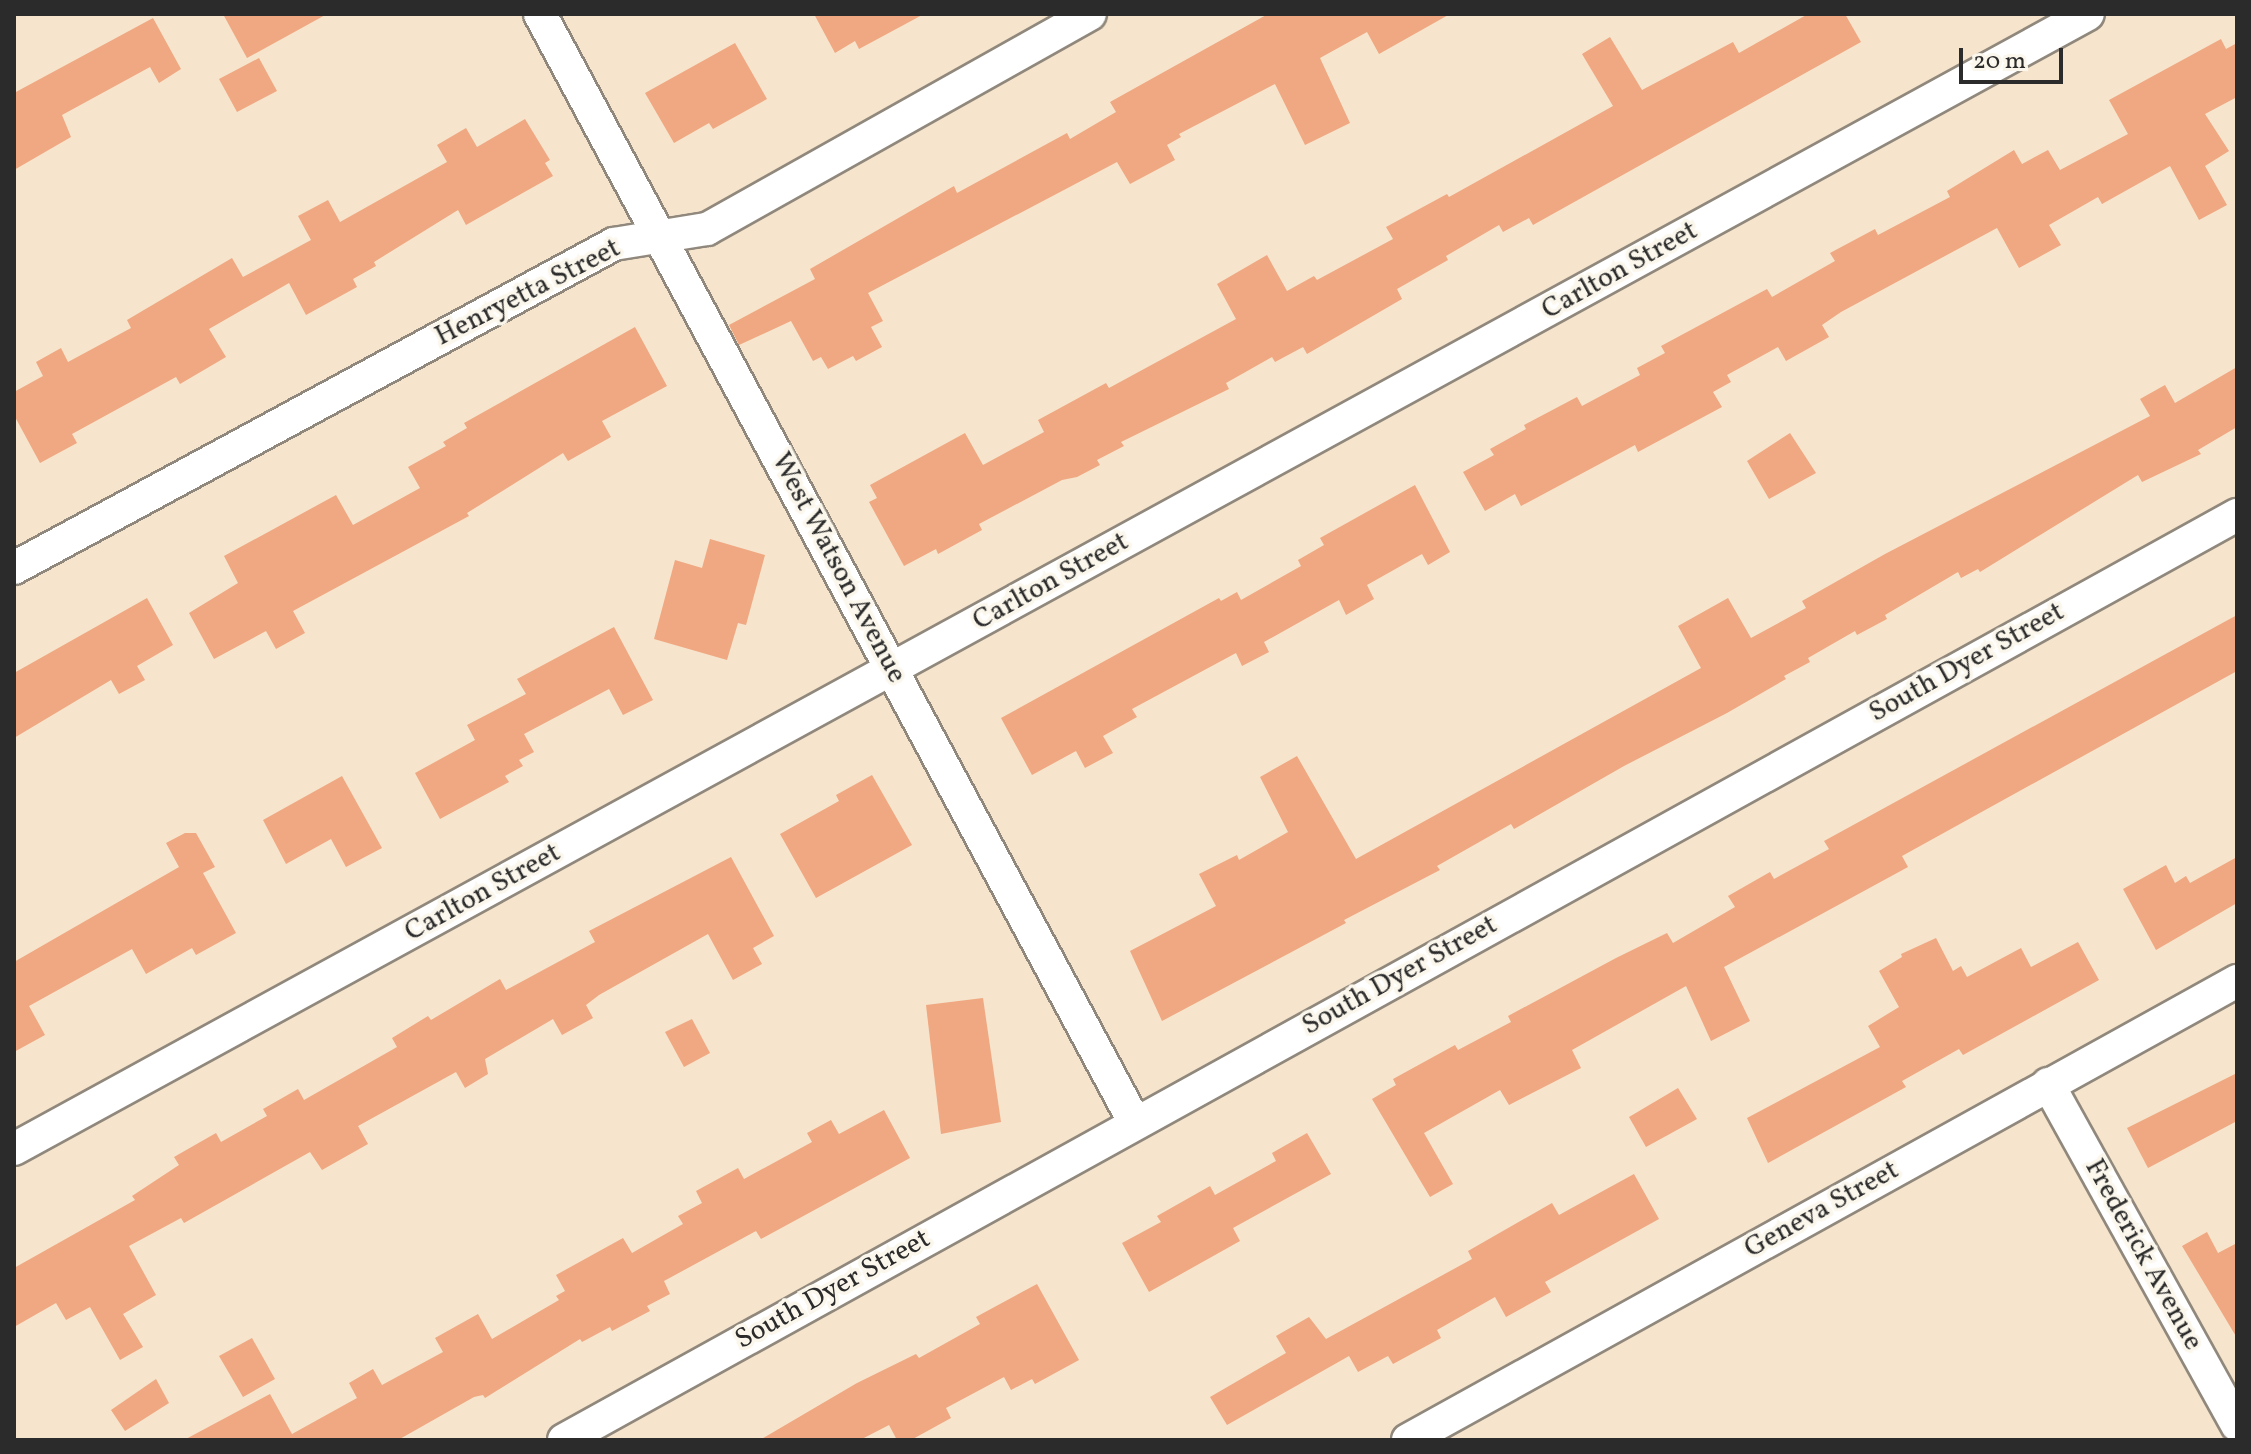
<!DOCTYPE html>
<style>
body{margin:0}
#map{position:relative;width:2251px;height:1454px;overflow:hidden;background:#f6e4cc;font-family:Vollkorn,serif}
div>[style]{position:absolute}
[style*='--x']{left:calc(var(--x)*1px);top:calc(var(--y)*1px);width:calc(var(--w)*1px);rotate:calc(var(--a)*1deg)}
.building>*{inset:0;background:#efa881}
.roads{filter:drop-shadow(2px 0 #90887c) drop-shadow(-2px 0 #90887c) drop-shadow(0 2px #90887c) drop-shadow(0 -2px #90887c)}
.minor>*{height:32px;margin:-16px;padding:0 16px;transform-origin:16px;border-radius:16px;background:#fff}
span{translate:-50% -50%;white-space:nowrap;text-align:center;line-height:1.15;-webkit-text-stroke:7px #fbf7ec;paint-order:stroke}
.street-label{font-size:28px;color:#2b2b2b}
.frame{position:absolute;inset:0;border:16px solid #2b2b2b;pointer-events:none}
.scale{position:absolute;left:1959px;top:48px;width:104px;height:36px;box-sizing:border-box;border:4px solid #2b2b2b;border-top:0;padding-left:10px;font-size:24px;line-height:28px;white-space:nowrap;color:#2b2b2b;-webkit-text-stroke:6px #fbf7ec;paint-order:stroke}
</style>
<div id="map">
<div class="building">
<i style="clip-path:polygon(223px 14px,327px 14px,247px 58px)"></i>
<i style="clip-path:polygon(814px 14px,924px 14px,859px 49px,855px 41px,835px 53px)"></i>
<i style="clip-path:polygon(1268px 14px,1450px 14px,1379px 54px,1367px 32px,1320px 58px,1350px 123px,1305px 145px,1275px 84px,1179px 134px,1181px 137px,1167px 145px,1175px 160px,1130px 184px,1117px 162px,868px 293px,883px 321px,871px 327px,882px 347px,856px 361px,853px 356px,828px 369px,821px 357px,813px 361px,791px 321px,739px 345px,729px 325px,815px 279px,810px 269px,954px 186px,957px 193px,1067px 133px,1070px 139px,1116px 112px,1110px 102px)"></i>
<i style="clip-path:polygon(1808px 14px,1845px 14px,1861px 42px,1533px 225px,1529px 218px,1503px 232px,1499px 225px,1446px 256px,1448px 260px,1397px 289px,1402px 299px,1307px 354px,1303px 347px,1275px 362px,1272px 357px,1226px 383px,1229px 389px,1121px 442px,1124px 446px,1097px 460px,1100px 465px,1077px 477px,1062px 480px,979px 524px,982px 530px,938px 554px,936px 549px,904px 566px,869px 502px,877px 498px,870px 485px,965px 433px,983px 465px,1044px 432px,1038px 420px,1106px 383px,1109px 388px,1236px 319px,1217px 284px,1267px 255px,1287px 291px,1314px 276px,1317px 280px,1393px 239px,1386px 227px,1447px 194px,1449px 197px,1613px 106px,1582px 54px,1610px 37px,1642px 90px,1733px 42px,1739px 53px)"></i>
<i style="clip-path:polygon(153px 18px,181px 69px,159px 83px,150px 67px,62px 115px,71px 137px,14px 170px,14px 93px)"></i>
<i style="clip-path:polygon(2221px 39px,2226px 49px,2237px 43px,2237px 97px,2205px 114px,2229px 151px,2205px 166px,2227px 205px,2199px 220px,2170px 166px,2102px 204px,2098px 197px,2049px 225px,2061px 245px,2019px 268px,1997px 228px,1841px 312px,1822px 325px,1829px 337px,1786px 361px,1778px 347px,1727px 375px,1731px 382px,1713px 392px,1722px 407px,1638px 452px,1635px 445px,1521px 506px,1515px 494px,1485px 511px,1463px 472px,1494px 455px,1490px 449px,1526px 429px,1524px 425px,1577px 397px,1582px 406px,1640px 375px,1637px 368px,1665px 353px,1661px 346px,1767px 289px,1772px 297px,1835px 261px,1830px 253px,1875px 229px,1878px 235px,1950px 197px,1947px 191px,2014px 150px,2022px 164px,2048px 150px,2060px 170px,2128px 134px,2109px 100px)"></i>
<i style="clip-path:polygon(735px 43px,767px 99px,713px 129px,709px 123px,674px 143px,645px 93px)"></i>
<i style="clip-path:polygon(259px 58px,277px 91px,237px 112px,219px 79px)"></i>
<i style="clip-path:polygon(525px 119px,550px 160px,545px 163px,553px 176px,466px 225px,458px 210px,374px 262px,376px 266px,353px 279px,357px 287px,306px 315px,289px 283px,209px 329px,226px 357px,180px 384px,176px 377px,72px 434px,77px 443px,40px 463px,14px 415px,14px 392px,43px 376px,36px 362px,61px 348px,68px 362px,131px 328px,127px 320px,232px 258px,243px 277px,311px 240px,298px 216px,328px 200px,340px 222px,447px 162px,437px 145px,466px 128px,477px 147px)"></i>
<i style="clip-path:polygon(635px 327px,667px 386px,602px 421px,611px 437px,568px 461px,563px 453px,467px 513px,469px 516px,293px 611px,305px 633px,276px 649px,266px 631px,214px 659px,189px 613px,238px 583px,224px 556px,336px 495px,353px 525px,420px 488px,408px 467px,446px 446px,443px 442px,467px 428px,464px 423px)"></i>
<i style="clip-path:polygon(2237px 367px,2237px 427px,2198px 450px,2201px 454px,2142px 482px,2138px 475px,1980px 572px,1978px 569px,1961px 578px,1958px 572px,1885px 615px,1887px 619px,1857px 635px,1855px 631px,1808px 658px,1810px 662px,1784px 676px,1786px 679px,1727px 713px,1624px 766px,1514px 829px,1511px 824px,1437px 866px,1440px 870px,1344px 920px,1346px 923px,1162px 1021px,1130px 951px,1216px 906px,1199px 874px,1237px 855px,1239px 860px,1288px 832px,1260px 777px,1297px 756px,1356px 859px,1701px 668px,1678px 626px,1728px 598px,1751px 638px,1806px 608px,1802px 601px,1885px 554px,2150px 416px,2140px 399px,2165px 385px,2175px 403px)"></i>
<i style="clip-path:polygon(1790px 433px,1816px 473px,1769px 499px,1747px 461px)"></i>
<i style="clip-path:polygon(1415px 485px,1450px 552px,1428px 565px,1422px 554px,1367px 585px,1374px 599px,1346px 615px,1339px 600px,1264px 642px,1269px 652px,1242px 666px,1236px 653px,1132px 709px,1137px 717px,1103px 736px,1113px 753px,1085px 768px,1076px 751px,1032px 775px,1001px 718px,1219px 598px,1221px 601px,1237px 592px,1241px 600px,1301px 566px,1298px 560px,1324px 545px,1320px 538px)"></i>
<i style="clip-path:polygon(710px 539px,765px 555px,746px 625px,738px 623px,727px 660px,654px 639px,675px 560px,702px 568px)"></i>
<i style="clip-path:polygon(147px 598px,173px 645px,137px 666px,145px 680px,119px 694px,111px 680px,14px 738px,14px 673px)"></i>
<i style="clip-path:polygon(2237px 615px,2237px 671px,1902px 856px,1908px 867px,1724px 967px,1750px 1021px,1711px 1041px,1686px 986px,1572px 1050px,1581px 1068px,1509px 1105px,1500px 1090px,1424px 1133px,1453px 1184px,1430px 1197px,1372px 1099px,1396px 1085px,1393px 1079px,1455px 1045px,1458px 1050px,1511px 1022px,1508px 1016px,1616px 958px,1667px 933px,1673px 943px,1735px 907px,1728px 896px,1770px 872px,1774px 879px,1829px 849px,1824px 841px)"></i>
<i style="clip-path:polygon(614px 627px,653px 700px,623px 715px,609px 689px,524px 734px,534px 752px,519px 760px,523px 766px,505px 776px,509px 782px,440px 819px,415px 773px,475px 740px,467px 725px,526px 694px,517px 679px)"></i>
<i style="clip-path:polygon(872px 775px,912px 845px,816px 898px,780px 834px,839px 801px,836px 795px)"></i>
<i style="clip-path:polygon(342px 776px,382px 848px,346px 867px,331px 839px,286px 864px,263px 820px)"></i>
<i style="clip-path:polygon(185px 833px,196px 833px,215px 867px,203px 873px,236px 933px,196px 955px,192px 948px,146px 974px,132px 949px,29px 1006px,45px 1035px,14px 1052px,14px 962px,179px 867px,166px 843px)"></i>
<i style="clip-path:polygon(731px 857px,774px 936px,753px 948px,762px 964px,733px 980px,708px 934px,599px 995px,586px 1005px,593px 1018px,562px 1035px,553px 1019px,485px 1059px,488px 1074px,465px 1088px,456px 1072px,358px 1126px,368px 1144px,322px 1170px,310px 1152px,184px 1223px,181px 1218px,129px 1246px,156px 1295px,123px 1314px,143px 1347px,120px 1360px,90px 1307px,66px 1320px,56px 1303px,14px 1327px,14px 1268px,135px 1200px,132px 1196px,179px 1165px,174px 1157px,216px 1133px,221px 1142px,267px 1116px,263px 1109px,298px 1089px,304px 1100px,397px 1047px,392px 1038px,428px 1016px,431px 1020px,500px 979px,506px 990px,595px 942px,589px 931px)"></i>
<i style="clip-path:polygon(2237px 857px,2237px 903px,2156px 950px,2123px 889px,2166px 865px,2175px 883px,2186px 876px,2190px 883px)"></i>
<i style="clip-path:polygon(1936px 938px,1953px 971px,1961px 966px,1967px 977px,2021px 948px,2031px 967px,2078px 942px,2099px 980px,1963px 1055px,1959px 1049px,1902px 1081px,1906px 1087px,1768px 1163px,1747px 1118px,1880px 1047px,1868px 1026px,1899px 1007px,1879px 971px,1902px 957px,1901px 954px)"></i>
<i style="clip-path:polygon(983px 998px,1001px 1122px,941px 1134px,926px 1005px)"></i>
<i style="clip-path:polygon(692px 1019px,710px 1053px,684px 1067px,665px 1032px)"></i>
<i style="clip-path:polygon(2237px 1073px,2237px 1121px,2148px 1168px,2127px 1128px)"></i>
<i style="clip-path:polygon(1678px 1088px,1697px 1119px,1646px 1147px,1629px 1117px)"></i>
<i style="clip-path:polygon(884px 1110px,910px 1158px,761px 1239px,756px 1231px,664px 1281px,670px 1294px,647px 1306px,650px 1311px,612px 1331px,610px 1327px,582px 1342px,580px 1339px,485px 1398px,483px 1395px,474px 1397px,398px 1440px,184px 1440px,270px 1394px,292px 1434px,357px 1398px,349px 1383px,373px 1369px,382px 1385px,443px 1352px,435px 1338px,478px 1314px,492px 1339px,559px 1300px,556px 1296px,565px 1291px,556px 1275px,623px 1238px,632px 1253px,683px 1224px,678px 1216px,702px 1203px,696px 1191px,738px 1168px,744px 1179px,812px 1142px,807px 1133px,831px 1120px,839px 1134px)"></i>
<i style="clip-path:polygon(1307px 1133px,1331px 1174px,1233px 1228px,1240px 1241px,1149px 1292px,1122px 1243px,1161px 1222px,1157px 1216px,1210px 1186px,1215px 1195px,1276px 1161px,1272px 1153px)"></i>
<i style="clip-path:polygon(1634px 1174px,1659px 1219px,1545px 1282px,1551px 1292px,1506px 1317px,1495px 1297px,1437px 1330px,1441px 1338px,1393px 1364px,1388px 1356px,1358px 1372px,1349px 1356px,1227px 1425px,1210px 1397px,1286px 1353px,1276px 1336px,1309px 1317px,1326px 1339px,1472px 1259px,1468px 1251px,1552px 1203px,1559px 1215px)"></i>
<i style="clip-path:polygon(2207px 1232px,2218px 1253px,2237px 1243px,2237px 1338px,2182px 1246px)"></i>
<i style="clip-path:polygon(1037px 1284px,1079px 1360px,1035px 1384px,1032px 1379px,1011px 1390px,1004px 1377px,946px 1408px,951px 1418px,911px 1440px,897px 1440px,889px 1425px,860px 1440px,760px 1440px,857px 1383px,916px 1354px,919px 1358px,980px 1324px,976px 1317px)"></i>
<i style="clip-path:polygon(252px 1338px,275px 1379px,243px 1397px,219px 1356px)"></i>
<i style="clip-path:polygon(156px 1379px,169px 1403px,125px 1431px,111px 1410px)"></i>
</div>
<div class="roads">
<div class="minor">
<i style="--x:540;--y:14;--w:1259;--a:61.79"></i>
<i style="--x:14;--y:568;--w:682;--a:-28.37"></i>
<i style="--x:614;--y:244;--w:94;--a:-9.2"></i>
<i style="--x:707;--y:229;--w:439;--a:-29.3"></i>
<i style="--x:2048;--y:1084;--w:390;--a:61"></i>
<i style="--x:14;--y:1149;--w:2364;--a:-28.69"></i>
<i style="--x:564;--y:1440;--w:1912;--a:-28.94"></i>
<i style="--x:1408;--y:1440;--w:948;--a:-28.97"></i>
</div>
</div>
<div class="street-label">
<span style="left:1620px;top:271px;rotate:-29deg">Carlton Street</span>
<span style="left:528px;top:293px;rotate:-27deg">Henryetta Street</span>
<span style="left:838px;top:568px;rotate:62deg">West Watson Avenue</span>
<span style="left:1051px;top:582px;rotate:-29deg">Carlton Street</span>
<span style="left:1967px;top:663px;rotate:-29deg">South Dyer Street</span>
<span style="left:483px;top:893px;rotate:-29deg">Carlton Street</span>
<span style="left:1400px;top:976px;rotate:-29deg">South Dyer Street</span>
<span style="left:1822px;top:1210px;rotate:-29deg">Geneva Street</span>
<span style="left:2143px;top:1255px;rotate:61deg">Frederick Avenue</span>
<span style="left:833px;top:1290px;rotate:-29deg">South Dyer Street</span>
</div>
<div class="frame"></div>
<div class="scale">20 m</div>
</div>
